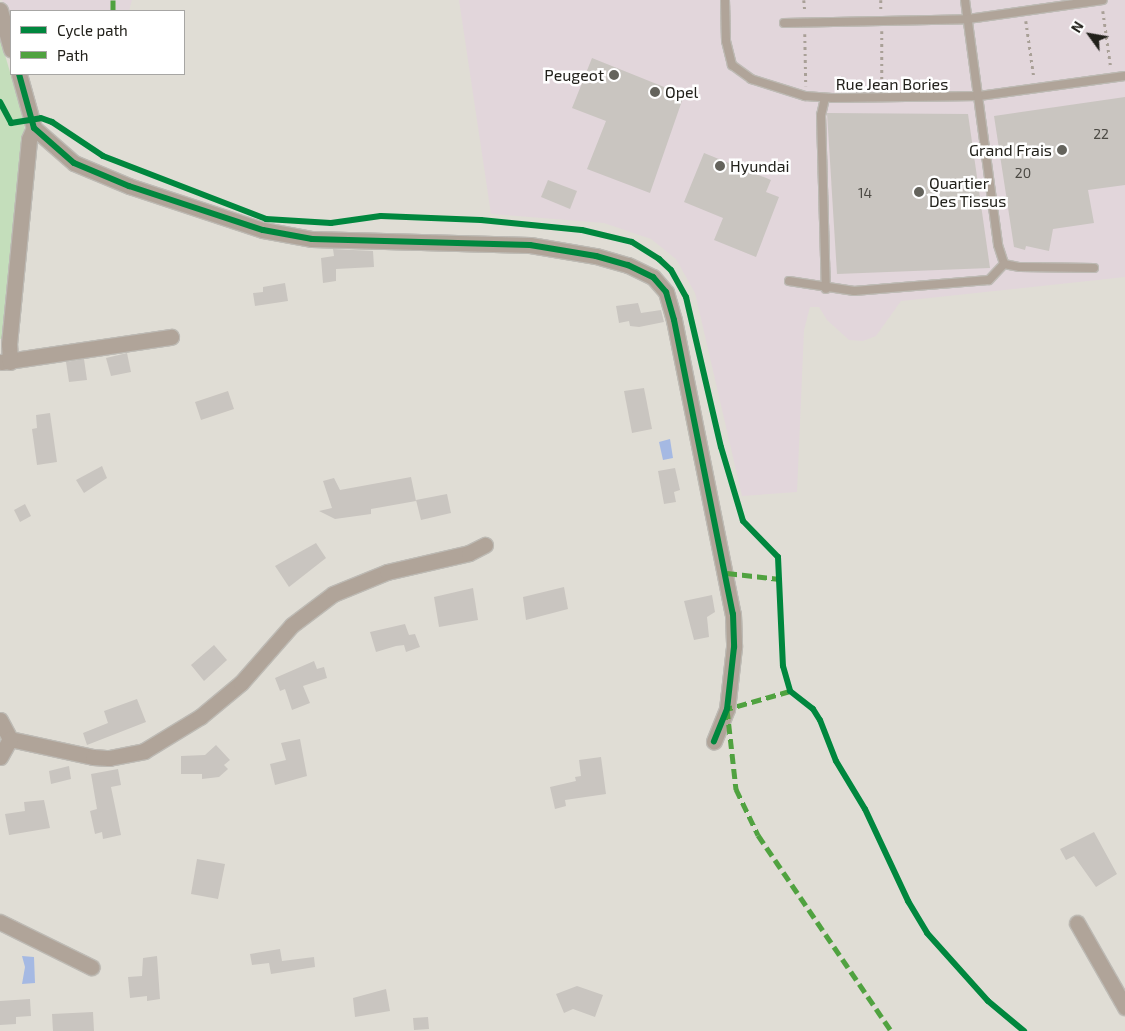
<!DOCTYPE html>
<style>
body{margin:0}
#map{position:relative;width:1125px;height:1031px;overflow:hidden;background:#e0ddd5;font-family:"Exo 2",sans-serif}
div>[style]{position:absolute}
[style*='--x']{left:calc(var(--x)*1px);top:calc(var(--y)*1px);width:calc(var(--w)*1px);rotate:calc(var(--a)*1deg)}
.commercial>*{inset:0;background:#e2d6db}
.green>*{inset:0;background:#c4debb}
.water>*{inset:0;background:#a5b9e3}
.building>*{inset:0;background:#c9c5c0}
.path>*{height:2.5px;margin-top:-1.25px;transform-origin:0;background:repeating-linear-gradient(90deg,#a9a097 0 2.5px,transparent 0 6.5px)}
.roads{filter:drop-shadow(1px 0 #bdbab4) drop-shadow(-1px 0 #bdbab4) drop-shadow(0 1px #bdbab4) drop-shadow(0 -1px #bdbab4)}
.service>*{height:8px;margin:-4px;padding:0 4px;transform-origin:4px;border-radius:4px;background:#b0a499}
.minor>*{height:15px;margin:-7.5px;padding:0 7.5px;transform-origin:7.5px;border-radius:7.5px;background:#b0a499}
.quiet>*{height:5px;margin-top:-2.5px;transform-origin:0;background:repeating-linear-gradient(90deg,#50a240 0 10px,transparent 0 15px)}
.cycleway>*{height:6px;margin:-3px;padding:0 3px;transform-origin:3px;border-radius:3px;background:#00873e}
.dots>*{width:14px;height:14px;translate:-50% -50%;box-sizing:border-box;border:2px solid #fff;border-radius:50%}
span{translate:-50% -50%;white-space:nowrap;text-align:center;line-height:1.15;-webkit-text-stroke:5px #fff;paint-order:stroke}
.number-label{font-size:14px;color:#4c4a44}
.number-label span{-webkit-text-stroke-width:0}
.poi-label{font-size:16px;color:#22211b}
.right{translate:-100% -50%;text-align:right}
.left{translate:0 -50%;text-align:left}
.street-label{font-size:16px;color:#22211b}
.legend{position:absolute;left:10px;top:10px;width:175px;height:65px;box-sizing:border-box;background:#fff;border:1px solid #a7a6a4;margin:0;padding:6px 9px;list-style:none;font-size:15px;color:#22211b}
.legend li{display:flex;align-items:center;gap:10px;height:25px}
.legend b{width:25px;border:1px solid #a7a6a4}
.north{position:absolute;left:1065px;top:10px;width:50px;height:50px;-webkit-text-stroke:4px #fff;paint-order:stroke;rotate:302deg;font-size:14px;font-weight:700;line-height:20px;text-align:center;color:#22211b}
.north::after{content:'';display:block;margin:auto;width:18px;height:22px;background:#22211b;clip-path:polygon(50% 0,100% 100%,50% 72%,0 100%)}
</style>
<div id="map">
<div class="commercial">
<i style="clip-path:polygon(2px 0,132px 0,129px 11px,11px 11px,11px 29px)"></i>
<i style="clip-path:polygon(459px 0,1125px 0,1125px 277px,901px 301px,876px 336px,863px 341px,849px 340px,827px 320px,819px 307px,810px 307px,804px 330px,797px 492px,742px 496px,695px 293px,676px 259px,651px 239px,604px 223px,491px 214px)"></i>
</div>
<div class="green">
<i style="clip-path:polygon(0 38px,25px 123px,3px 338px,0 339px)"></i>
</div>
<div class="water">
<i style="clip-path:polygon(670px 439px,673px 458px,663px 460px,659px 442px)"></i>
<i style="clip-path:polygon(22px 956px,34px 957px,35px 983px,22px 984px,25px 967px)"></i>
</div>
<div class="building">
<i style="clip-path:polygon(592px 58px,684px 95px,650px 193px,587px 169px,606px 121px,572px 108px)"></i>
<i style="clip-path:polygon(1125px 97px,1125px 185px,1088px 190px,1094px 223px,1053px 229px,1049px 251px,1026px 246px,1025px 250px,1014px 247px,994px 116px)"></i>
<i style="clip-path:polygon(827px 113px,968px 114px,990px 268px,837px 274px)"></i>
<i style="clip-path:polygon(704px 153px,771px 180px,766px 192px,779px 197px,756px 257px,714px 240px,723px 218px,684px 202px)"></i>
<i style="clip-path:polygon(548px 180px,577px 191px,570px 209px,541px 197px)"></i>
<i style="clip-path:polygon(333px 249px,373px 251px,374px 267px,336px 269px,336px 281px,323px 283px,321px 258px,334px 256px)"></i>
<i style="clip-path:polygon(285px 283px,288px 301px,255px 306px,253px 293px,263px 292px,263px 287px)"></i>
<i style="clip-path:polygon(638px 303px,641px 313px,661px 310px,664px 322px,639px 327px,630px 326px,629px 321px,619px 323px,616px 306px)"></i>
<i style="clip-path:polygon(127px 353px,131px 372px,111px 376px,106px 358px)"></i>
<i style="clip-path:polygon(84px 359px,87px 380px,69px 382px,66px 362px)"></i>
<i style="clip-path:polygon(644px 388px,652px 429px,632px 433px,624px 391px)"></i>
<i style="clip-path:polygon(228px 391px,234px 409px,201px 420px,195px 402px)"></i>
<i style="clip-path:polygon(50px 413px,57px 462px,37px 465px,32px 429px,37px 428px,36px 415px)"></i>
<i style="clip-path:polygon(102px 466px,107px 478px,84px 493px,76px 480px)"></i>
<i style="clip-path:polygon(675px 468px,680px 490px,674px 492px,676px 502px,664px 504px,658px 471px)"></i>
<i style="clip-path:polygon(411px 477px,416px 501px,371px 509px,371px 514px,335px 519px,319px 511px,332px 508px,323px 481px,334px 478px,340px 490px)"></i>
<i style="clip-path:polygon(447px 494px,451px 513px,421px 520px,416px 500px)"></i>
<i style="clip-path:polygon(25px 504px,31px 516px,20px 522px,14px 510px)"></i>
<i style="clip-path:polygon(316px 543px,326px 558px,289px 587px,275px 566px)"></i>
<i style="clip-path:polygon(564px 587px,568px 609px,526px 620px,523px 597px)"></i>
<i style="clip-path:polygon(473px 588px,478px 620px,439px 627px,434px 597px)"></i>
<i style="clip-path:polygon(712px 595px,715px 612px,707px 617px,709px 637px,694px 640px,684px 601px)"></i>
<i style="clip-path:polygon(405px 624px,409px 635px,415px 634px,420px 647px,406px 652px,404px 645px,396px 646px,376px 652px,370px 632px)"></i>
<i style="clip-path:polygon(214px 645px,227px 660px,204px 681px,191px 665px)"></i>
<i style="clip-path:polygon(314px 661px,317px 669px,324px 667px,327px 678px,303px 686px,310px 703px,292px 710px,285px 689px,280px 691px,275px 678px)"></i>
<i style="clip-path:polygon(137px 699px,146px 722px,87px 745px,83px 733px,108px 723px,104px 711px)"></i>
<i style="clip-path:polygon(300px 739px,307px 776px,275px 785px,270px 764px,286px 760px,281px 743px)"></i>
<i style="clip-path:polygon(216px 745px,230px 760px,224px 765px,228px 769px,219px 777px,202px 779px,202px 774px,181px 774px,181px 756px,205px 755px)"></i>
<i style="clip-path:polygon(601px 757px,606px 794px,565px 800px,566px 806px,555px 809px,550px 787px,576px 781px,575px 777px,581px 776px,579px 760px)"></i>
<i style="clip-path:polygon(69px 766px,71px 779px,51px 784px,49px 771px)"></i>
<i style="clip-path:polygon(118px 769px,121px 785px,111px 787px,121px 835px,103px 839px,102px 832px,95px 834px,90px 811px,97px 809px,91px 774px)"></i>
<i style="clip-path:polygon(44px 800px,50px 828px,9px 835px,5px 814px,25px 811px,24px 802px)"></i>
<i style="clip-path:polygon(1094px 832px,1117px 874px,1096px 887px,1074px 856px,1066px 860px,1060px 849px)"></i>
<i style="clip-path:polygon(197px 859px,225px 864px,218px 899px,191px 894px)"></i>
<i style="clip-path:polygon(280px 949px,282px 961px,314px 957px,315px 967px,271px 974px,269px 963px,252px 965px,250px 954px)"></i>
<i style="clip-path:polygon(157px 956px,160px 999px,147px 1001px,147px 996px,130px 998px,128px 977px,142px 976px,143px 958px)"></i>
<i style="clip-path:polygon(577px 986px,603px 995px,595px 1017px,573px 1009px,564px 1013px,556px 994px)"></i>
<i style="clip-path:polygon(386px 989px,390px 1011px,355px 1017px,353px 998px)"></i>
<i style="clip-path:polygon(30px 999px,31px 1016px,16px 1017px,16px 1024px,0 1025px,0 1001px)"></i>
<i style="clip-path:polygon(93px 1012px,94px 1031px,53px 1031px,52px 1014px)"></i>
<i style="clip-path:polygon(428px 1017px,429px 1029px,414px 1030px,413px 1018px)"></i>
</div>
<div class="path">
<i style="--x:804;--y:0;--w:11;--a:85"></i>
<i style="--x:881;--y:0;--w:11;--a:90"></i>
<i style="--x:1103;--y:11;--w:58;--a:82"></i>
<i style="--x:1026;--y:21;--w:57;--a:81.9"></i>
<i style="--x:882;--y:31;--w:55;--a:90"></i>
<i style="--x:805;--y:34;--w:52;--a:88.9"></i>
</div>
<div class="roads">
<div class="service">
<i style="--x:725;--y:0;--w:41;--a:88.6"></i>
<i style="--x:726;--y:41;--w:25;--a:76"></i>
<i style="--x:732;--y:65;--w:24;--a:36"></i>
<i style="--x:751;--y:79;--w:57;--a:17.5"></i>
<i style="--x:805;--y:96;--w:27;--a:4"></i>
<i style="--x:832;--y:98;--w:147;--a:-0.8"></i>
<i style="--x:979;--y:96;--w:147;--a:-7.8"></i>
<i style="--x:965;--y:0;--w:247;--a:82.3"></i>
<i style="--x:998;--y:245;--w:20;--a:72"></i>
<i style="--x:784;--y:23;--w:184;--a:-1.2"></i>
<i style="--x:968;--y:19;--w:136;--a:-8"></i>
<i style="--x:825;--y:98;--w:17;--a:103"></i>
<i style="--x:821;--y:115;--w:174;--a:88.4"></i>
<i style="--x:1004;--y:264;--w:16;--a:11"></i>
<i style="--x:1020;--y:267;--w:74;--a:0.8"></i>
<i style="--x:789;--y:281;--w:66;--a:8.7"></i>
<i style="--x:854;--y:291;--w:135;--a:-4.7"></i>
<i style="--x:989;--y:280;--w:22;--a:-47"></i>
</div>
<div class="minor">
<i style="--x:0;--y:10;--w:41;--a:74.2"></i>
<i style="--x:19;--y:74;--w:56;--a:74.5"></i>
<i style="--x:34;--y:128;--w:53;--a:41.2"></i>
<i style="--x:74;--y:163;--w:60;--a:22.7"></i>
<i style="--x:129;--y:186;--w:141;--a:18.2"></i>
<i style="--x:263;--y:230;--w:50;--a:10.4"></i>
<i style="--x:312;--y:239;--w:218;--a:1.6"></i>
<i style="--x:530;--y:245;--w:67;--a:9.5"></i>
<i style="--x:596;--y:256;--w:33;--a:16"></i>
<i style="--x:628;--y:265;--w:28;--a:26"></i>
<i style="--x:653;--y:277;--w:20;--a:49"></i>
<i style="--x:666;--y:292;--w:29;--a:74"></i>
<i style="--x:674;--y:320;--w:300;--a:78.7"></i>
<i style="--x:733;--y:614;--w:33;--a:88"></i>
<i style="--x:734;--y:647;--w:62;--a:96.4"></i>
<i style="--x:727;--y:709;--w:35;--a:112"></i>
<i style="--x:1;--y:362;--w:172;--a:-8.4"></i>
<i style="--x:10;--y:362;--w:18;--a:-93"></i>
<i style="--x:9;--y:344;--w:206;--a:-84.4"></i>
<i style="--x:29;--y:139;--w:12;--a:-66"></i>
<i style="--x:0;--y:720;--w:21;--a:62"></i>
<i style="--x:10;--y:739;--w:85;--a:12.2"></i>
<i style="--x:93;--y:757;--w:16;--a:4"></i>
<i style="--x:109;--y:758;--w:36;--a:-11"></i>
<i style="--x:144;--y:751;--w:66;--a:-31.3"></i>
<i style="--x:200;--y:717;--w:53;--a:-39.7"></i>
<i style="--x:241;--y:683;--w:77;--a:-48.7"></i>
<i style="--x:292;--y:625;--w:51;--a:-37.1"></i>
<i style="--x:333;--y:594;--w:58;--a:-22.2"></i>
<i style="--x:387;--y:572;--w:84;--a:-13"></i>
<i style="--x:469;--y:553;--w:18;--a:-27"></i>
<i style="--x:0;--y:757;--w:21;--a:-61"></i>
<i style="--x:0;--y:922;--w:102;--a:26.3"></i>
<i style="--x:1077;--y:923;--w:97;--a:60.3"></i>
</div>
</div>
<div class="quiet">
<i style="--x:113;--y:0;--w:11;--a:90"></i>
<i style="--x:727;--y:573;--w:53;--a:6.5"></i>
<i style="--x:790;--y:691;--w:66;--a:164.1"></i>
<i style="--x:727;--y:709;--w:81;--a:83.6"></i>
<i style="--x:736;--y:789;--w:51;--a:64.4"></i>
<i style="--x:758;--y:835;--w:237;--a:55.8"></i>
</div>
<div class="cycleway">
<i style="--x:19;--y:74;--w:56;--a:74.5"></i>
<i style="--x:34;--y:128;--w:53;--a:41.2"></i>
<i style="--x:74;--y:163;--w:60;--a:22.7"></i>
<i style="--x:129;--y:186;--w:141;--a:18.2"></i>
<i style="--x:263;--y:230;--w:50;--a:10.4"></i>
<i style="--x:312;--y:239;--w:218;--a:1.6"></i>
<i style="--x:530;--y:245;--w:67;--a:9.5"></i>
<i style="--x:596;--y:256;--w:33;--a:16"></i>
<i style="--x:628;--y:265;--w:28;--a:26"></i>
<i style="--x:653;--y:277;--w:20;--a:49"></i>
<i style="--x:666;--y:292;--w:29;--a:74"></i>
<i style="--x:674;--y:320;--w:300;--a:78.7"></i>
<i style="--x:733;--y:614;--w:33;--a:88"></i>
<i style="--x:734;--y:647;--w:62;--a:96.4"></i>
<i style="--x:727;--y:709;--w:35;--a:112"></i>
<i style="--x:0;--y:102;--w:24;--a:62"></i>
<i style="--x:11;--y:123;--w:30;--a:-9"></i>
<i style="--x:41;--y:118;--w:12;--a:20"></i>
<i style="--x:52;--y:122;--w:61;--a:33.7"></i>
<i style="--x:103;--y:156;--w:175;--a:21.1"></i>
<i style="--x:266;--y:219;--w:65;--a:3.5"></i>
<i style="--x:331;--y:223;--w:50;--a:-8"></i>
<i style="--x:381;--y:216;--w:100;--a:2.3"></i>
<i style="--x:481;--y:220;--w:101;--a:5.7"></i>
<i style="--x:582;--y:230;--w:51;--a:13.5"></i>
<i style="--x:632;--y:242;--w:32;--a:32"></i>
<i style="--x:659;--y:259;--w:16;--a:43"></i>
<i style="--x:671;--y:270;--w:31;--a:61"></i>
<i style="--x:686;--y:297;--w:154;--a:76.9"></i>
<i style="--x:721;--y:447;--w:77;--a:73.4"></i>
<i style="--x:743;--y:521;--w:50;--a:45.8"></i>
<i style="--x:778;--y:557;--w:109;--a:87.4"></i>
<i style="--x:783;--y:666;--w:26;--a:74"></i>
<i style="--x:790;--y:691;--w:29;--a:38"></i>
<i style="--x:813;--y:709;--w:13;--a:58"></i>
<i style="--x:820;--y:720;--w:44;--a:68.7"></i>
<i style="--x:836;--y:761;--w:56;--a:58.9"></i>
<i style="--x:865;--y:809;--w:102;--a:64.9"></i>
<i style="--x:908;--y:901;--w:37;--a:59"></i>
<i style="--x:927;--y:933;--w:91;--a:48.1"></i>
<i style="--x:988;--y:1001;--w:47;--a:39.8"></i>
</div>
<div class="dots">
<i style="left:614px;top:75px;background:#64635c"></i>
<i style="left:655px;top:92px;background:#64635c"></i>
<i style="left:1062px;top:150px;background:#64635c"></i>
<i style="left:720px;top:166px;background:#64635c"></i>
<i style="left:919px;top:192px;background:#64635c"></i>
</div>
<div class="number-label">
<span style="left:1101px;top:134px">22</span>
<span style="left:1023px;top:173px">20</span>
<span style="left:865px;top:193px">14</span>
</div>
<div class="poi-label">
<span class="right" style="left:604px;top:75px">Peugeot</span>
<span class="left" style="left:665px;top:92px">Opel</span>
<span class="right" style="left:1052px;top:150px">Grand Frais</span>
<span class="left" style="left:730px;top:166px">Hyundai</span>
<span class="left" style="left:929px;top:192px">Quartier<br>Des Tissus</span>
</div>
<div class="street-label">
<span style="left:892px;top:84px">Rue Jean Bories</span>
</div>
<ul class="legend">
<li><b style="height:6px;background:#00873e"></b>Cycle path</li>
<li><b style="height:6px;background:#50a240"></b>Path</li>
</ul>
<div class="north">N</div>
</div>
